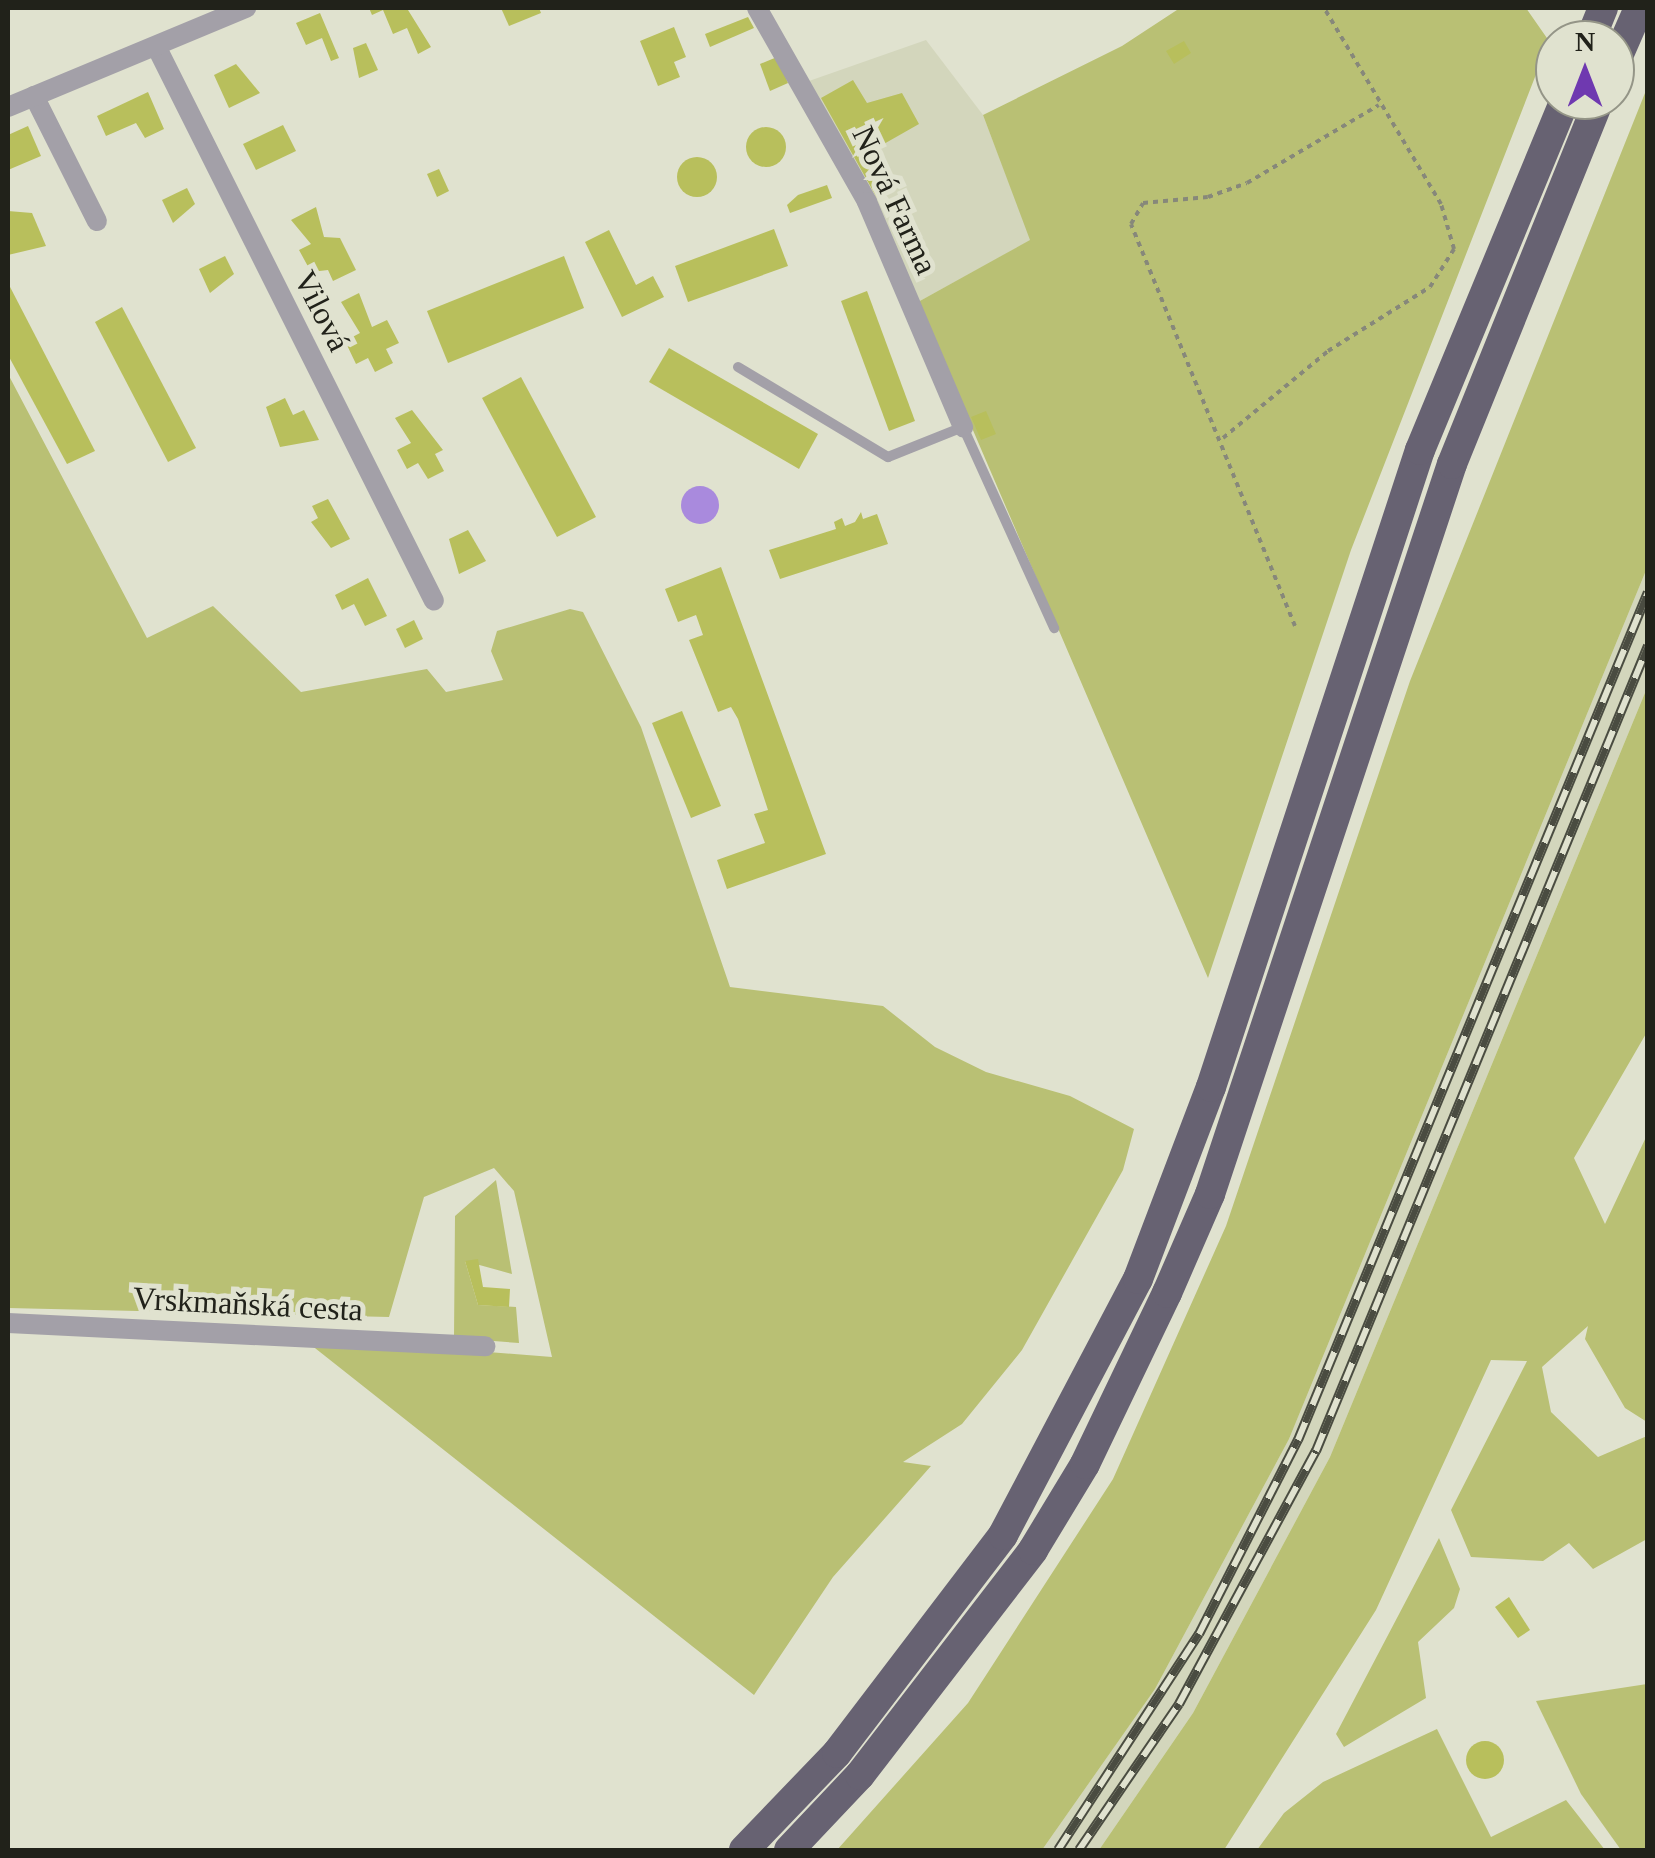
<!DOCTYPE html>
<meta charset="utf-8">
<style>
body{margin:0}
#map{position:relative;width:1655px;height:1858px;overflow:hidden;background:#e0e2cf;font-family:Georgia,serif}
div>[style]{position:absolute}
[style*='--x']{left:calc(var(--x)*1px);top:calc(var(--y)*1px);width:calc(var(--w)*1px);rotate:calc(var(--a)*1deg)}
.built>*{inset:0;background:#d3d6bc}
.green>*{inset:0;background:#b9c074}
.water>*{inset:0;background:#a98add}
.round{border-radius:50%}
.building>*{inset:0;background:#b8bf5c}
.path>*{height:4px;margin-top:-2px;transform-origin:0;background:repeating-linear-gradient(90deg,#87887a 0 5px,transparent 0 10px)}
.service>*{height:10px;margin:-5px;padding:0 5px;transform-origin:5px;border-radius:5px;background:#a3a0a8}
.minor>*{height:20px;margin:-10px;padding:0 10px;transform-origin:10px;border-radius:10px;background:#a3a0a8}
.trunk>*{height:30px;margin:-15px;padding:0 15px;transform-origin:15px;border-radius:15px;background:#676272}
.rail>*{height:10px;margin-top:-5px;transform-origin:0;background:repeating-linear-gradient(90deg,#e0e2cf 0 19px,#4a4c41 0 38px);box-sizing:border-box;border-block:2px solid #4a4c41}
span{translate:-50% -50%;white-space:nowrap;text-align:center;line-height:1.15;-webkit-text-stroke:10px #e0e2cf;paint-order:stroke}
.street-label{font-size:32px;color:#21221a}
.frame{position:absolute;inset:0;border:10px solid #21221a;pointer-events:none}
.north{position:absolute;left:1535px;top:20px;width:100px;height:100px;box-sizing:border-box;background:#e0e2cf;border:2px solid #949587;border-radius:50%;rotate:0deg;font-size:28px;font-weight:700;line-height:40px;text-align:center;color:#21221a}
.north::after{content:'';display:block;margin:auto;width:35px;height:45px;background:#6f39b0;clip-path:polygon(50% 0,100% 100%,50% 72%,0 100%)}
</style>
<div id="map">
<div class="built">
<i style="clip-path:polygon(926px 40px,983px 115px,1031px 240px,918px 302px,809px 81px)"></i>
<i style="clip-path:polygon(1647px 568px,1647px 688px,1330px 1457px,1193px 1713px,1099px 1850px,1042px 1850px,1155px 1689px,1289px 1439px)"></i>
</div>
<div class="green">
<i style="clip-path:polygon(1180px 8px,1526px 8px,1549px 41px,1351px 550px,1208px 978px,918px 302px,1030px 240px,983px 115px,1122px 46px)"></i>
<i style="clip-path:polygon(1647px 88px,1647px 568px,1289px 1439px,1155px 1689px,1042px 1850px,837px 1850px,968px 1703px,1113px 1479px,1226px 1226px,1410px 681px)"></i>
<i style="clip-path:polygon(8px 374px,147px 638px,213px 606px,301px 692px,427px 669px,446px 692px,503px 680px,491px 651px,497px 631px,570px 609px,583px 612px,641px 727px,730px 987px,883px 1006px,935px 1047px,986px 1072px,1070px 1096px,1134px 1129px,1123px 1170px,1022px 1350px,962px 1424px,903px 1462px,931px 1466px,833px 1577px,754px 1695px,301px 1337px,552px 1357px,514px 1191px,494px 1168px,424px 1197px,389px 1317px,8px 1308px)"></i>
<i style="clip-path:polygon(1647px 688px,1647px 1032px,1574px 1158px,1605px 1224px,1647px 1135px,1647px 1422px,1625px 1408px,1585px 1339px,1588px 1326px,1542px 1367px,1551px 1412px,1598px 1457px,1647px 1436px,1647px 1539px,1593px 1569px,1569px 1543px,1543px 1561px,1471px 1557px,1451px 1510px,1527px 1361px,1491px 1360px,1376px 1610px,1224px 1850px,1099px 1850px,1193px 1713px,1330px 1457px)"></i>
<i style="clip-path:polygon(496px 1180px,512px 1274px,465px 1261px,478px 1305px,516px 1307px,519px 1343px,454px 1338px,455px 1216px)"></i>
<i style="clip-path:polygon(1439px 1538px,1460px 1589px,1454px 1608px,1418px 1642px,1426px 1698px,1344px 1747px,1336px 1734px)"></i>
<i style="clip-path:polygon(1647px 1684px,1647px 1850px,1621px 1850px,1581px 1794px,1536px 1701px)"></i>
<i style="clip-path:polygon(1437px 1729px,1491px 1837px,1566px 1800px,1605px 1850px,1257px 1850px,1284px 1813px,1323px 1782px)"></i>
</div>
<div class="water">
<i class="round" style="left:681px;top:486px;width:38px;height:38px"></i>
</div>
<div class="building">
<i style="clip-path:polygon(369px 8px,415px 8px,408px 10px,431px 47px,418px 54px,407px 28px,393px 34px,383px 10px,372px 15px)"></i>
<i style="clip-path:polygon(501px 8px,539px 8px,541px 13px,509px 26px)"></i>
<i style="clip-path:polygon(320px 13px,339px 58px,331px 61px,322px 38px,306px 45px,296px 23px)"></i>
<i style="clip-path:polygon(748px 17px,754px 28px,710px 47px,705px 34px)"></i>
<i style="clip-path:polygon(674px 27px,686px 57px,674px 62px,680px 77px,658px 86px,640px 41px)"></i>
<i style="clip-path:polygon(1184px 41px,1191px 53px,1174px 64px,1166px 51px)"></i>
<i style="clip-path:polygon(366px 43px,378px 70px,359px 78px,353px 48px)"></i>
<i style="clip-path:polygon(777px 57px,788px 83px,770px 91px,760px 64px)"></i>
<i style="clip-path:polygon(236px 64px,260px 93px,229px 108px,214px 75px)"></i>
<i style="clip-path:polygon(853px 80px,867px 103px,902px 93px,919px 124px,875px 149px,896px 187px,877px 198px,821px 98px)"></i>
<i style="clip-path:polygon(148px 92px,164px 129px,145px 138px,136px 123px,106px 136px,97px 116px)"></i>
<i style="clip-path:polygon(283px 125px,296px 151px,256px 170px,243px 144px)"></i>
<i style="clip-path:polygon(28px 126px,41px 156px,8px 170px,8px 135px)"></i>
<i class="round" style="left:746px;top:127px;width:40px;height:40px"></i>
<i class="round" style="left:677px;top:157px;width:40px;height:40px"></i>
<i style="clip-path:polygon(439px 169px,449px 191px,437px 197px,427px 174px)"></i>
<i style="clip-path:polygon(827px 185px,832px 198px,790px 213px,787px 205px,798px 195px)"></i>
<i style="clip-path:polygon(187px 188px,195px 204px,173px 223px,162px 200px)"></i>
<i style="clip-path:polygon(316px 207px,324px 237px,340px 238px,356px 270px,333px 281px,328px 270px,311px 272px,299px 250px,311px 244px,291px 220px)"></i>
<i style="clip-path:polygon(8px 211px,32px 213px,46px 246px,8px 255px)"></i>
<i style="clip-path:polygon(774px 229px,788px 266px,688px 302px,675px 266px)"></i>
<i style="clip-path:polygon(609px 230px,636px 285px,653px 276px,664px 297px,622px 317px,585px 242px)"></i>
<i style="clip-path:polygon(225px 256px,234px 274px,210px 293px,199px 269px)"></i>
<i style="clip-path:polygon(564px 256px,584px 308px,448px 363px,427px 311px)"></i>
<i style="clip-path:polygon(8px 283px,95px 451px,67px 464px,8px 355px)"></i>
<i style="clip-path:polygon(867px 291px,915px 421px,889px 431px,841px 301px)"></i>
<i style="clip-path:polygon(359px 293px,372px 327px,387px 320px,399px 343px,386px 349px,393px 363px,375px 372px,368px 358px,356px 364px,345px 341px,360px 333px,341px 302px)"></i>
<i style="clip-path:polygon(122px 307px,196px 448px,168px 462px,95px 322px)"></i>
<i style="clip-path:polygon(669px 348px,818px 434px,799px 469px,649px 382px)"></i>
<i style="clip-path:polygon(521px 377px,596px 517px,557px 537px,482px 398px)"></i>
<i style="clip-path:polygon(285px 398px,293px 415px,304px 410px,319px 440px,280px 447px,266px 407px)"></i>
<i style="clip-path:polygon(412px 410px,443px 450px,435px 454px,444px 471px,428px 479px,418px 463px,407px 469px,397px 450px,411px 443px,395px 418px)"></i>
<i style="clip-path:polygon(986px 411px,996px 434px,981px 440px,971px 417px)"></i>
<i style="clip-path:polygon(328px 499px,350px 539px,331px 548px,311px 522px,318px 518px,312px 506px)"></i>
<i style="clip-path:polygon(861px 512px,863px 519px,877px 514px,888px 544px,780px 579px,769px 550px,836px 529px,834px 522px,842px 518px,845px 526px,855px 522px)"></i>
<i style="clip-path:polygon(468px 530px,486px 561px,459px 574px,449px 539px)"></i>
<i style="clip-path:polygon(721px 567px,826px 854px,727px 889px,717px 860px,765px 843px,754px 814px,768px 810px,738px 719px,731px 707px,718px 712px,689px 640px,703px 635px,696px 615px,678px 622px,665px 589px)"></i>
<i style="clip-path:polygon(368px 578px,387px 616px,365px 626px,354px 604px,342px 610px,335px 595px)"></i>
<i style="clip-path:polygon(414px 620px,423px 639px,405px 648px,396px 629px)"></i>
<i style="clip-path:polygon(682px 711px,721px 806px,691px 818px,652px 723px)"></i>
<i style="clip-path:polygon(478px 1259px,483px 1287px,510px 1289px,509px 1307px,478px 1305px,465px 1261px)"></i>
<i style="clip-path:polygon(1509px 1597px,1530px 1630px,1518px 1638px,1495px 1607px)"></i>
<i class="round" style="left:1466px;top:1741px;width:38px;height:38px"></i>
</div>
<div class="path">
<i style="--x:1223;--y:438;--w:136;--a:-39.6"></i>
<i style="--x:1328;--y:351;--w:120;--a:-32.1"></i>
<i style="--x:1430;--y:287;--w:45;--a:-57.7"></i>
<i style="--x:1454;--y:249;--w:47;--a:-106.1"></i>
<i style="--x:1441;--y:204;--w:228;--a:-120.8"></i>
<i style="--x:1295;--y:626;--w:434;--a:-112.2"></i>
<i style="--x:1131;--y:224;--w:24;--a:-60"></i>
<i style="--x:1143;--y:203;--w:65;--a:-5.3"></i>
<i style="--x:1208;--y:197;--w:41;--a:-19.7"></i>
<i style="--x:1247;--y:183;--w:153;--a:-30.6"></i>
</div>
<div class="service">
<i style="--x:738;--y:367;--w:175;--a:31"></i>
<i style="--x:888;--y:457;--w:81;--a:-21.8"></i>
<i style="--x:963;--y:427;--w:221;--a:65.6"></i>
</div>
<div class="minor">
<i style="--x:757;--y:8;--w:223;--a:60.4"></i>
<i style="--x:867;--y:202;--w:245;--a:66.9"></i>
<i style="--x:157;--y:48;--w:618;--a:63.39"></i>
<i style="--x:34;--y:96;--w:140;--a:63.3"></i>
<i style="--x:8;--y:107;--w:258;--a:-22.6"></i>
<i style="--x:8;--y:1323;--w:478;--a:2.8"></i>
</div>
<div class="trunk">
<i style="--x:1590;--y:40;--w:35;--a:-68"></i>
<i style="--x:1615;--y:63;--w:60;--a:-66.4"></i>
<i style="--x:744;--y:1850;--w:134;--a:-46.2"></i>
<i style="--x:837;--y:1753;--w:274;--a:-52.7"></i>
<i style="--x:1003;--y:1535;--w:289;--a:-62.2"></i>
<i style="--x:1138;--y:1279;--w:205;--a:-69.2"></i>
<i style="--x:1211;--y:1087;--w:670;--a:-71.84"></i>
<i style="--x:1420;--y:450;--w:379;--a:-67.5"></i>
<i style="--x:789;--y:1850;--w:103;--a:-46.6"></i>
<i style="--x:860;--y:1775;--w:284;--a:-52.4"></i>
<i style="--x:1033;--y:1550;--w:100;--a:-58.8"></i>
<i style="--x:1085;--y:1464;--w:190;--a:-64.4"></i>
<i style="--x:1167;--y:1293;--w:108;--a:-66.5"></i>
<i style="--x:1210;--y:1194;--w:769;--a:-71.66"></i>
<i style="--x:1452;--y:464;--w:393;--a:-68"></i>
</div>
<div class="rail">
<i style="--x:1058;--y:1850;--w:258;--a:-56.9"></i>
<i style="--x:1199;--y:1634;--w:218;--a:-63"></i>
<i style="--x:1298;--y:1440;--w:917;--a:-67.57"></i>
<i style="--x:1079;--y:1850;--w:177;--a:-55.6"></i>
<i style="--x:1179;--y:1704;--w:288;--a:-61.6"></i>
<i style="--x:1316;--y:1451;--w:871;--a:-67.59"></i>
</div>
<div class="street-label">
<span style="left:895px;top:200px;rotate:65deg">Nová Farma</span>
<span style="left:322px;top:311px;rotate:63deg">Vilová</span>
<span style="left:248px;top:1304px;rotate:3deg">Vrskmaňská cesta</span>
</div>
<div class="frame"></div>
<div class="north">N</div>
</div>
